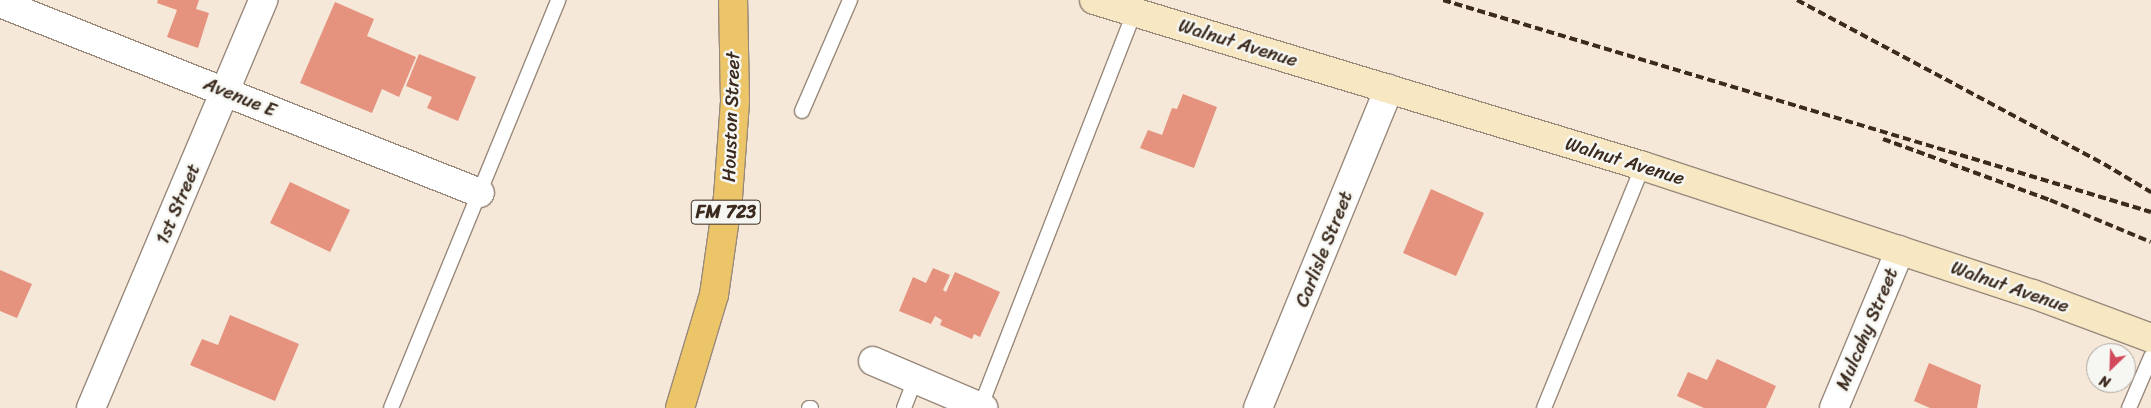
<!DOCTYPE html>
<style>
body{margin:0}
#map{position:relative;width:2151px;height:408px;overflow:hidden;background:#f5e8d8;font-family:Sriracha,sans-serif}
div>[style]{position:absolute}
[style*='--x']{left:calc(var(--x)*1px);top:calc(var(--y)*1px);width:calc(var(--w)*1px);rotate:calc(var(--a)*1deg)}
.building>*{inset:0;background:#e5927e}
.roads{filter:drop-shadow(1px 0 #98897b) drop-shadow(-1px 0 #98897b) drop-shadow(0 1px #98897b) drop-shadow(0 -1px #98897b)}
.lane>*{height:14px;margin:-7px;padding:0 7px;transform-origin:7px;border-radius:7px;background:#fff}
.street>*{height:28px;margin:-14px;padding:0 14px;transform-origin:14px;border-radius:14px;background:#fff}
.secondary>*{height:28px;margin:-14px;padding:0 14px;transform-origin:14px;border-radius:14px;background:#f7e8c3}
.primary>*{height:28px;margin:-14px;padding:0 14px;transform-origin:14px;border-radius:14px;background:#ecc569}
.rail>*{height:4px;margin-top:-2px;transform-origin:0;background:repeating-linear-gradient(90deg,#3b2a1e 0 8px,transparent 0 12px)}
span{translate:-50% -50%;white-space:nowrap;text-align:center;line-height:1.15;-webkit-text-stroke:5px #f6f6f2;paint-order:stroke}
.shield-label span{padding:1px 4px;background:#f6f6f2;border:1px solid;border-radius:4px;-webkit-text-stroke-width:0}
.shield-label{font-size:18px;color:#3b2a1e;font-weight:700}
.street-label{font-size:19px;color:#3b2a1e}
.north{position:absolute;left:2086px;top:343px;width:50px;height:50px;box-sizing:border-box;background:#f6f6f2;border:1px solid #aba49d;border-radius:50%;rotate:204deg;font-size:14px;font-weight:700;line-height:20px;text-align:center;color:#3b2a1e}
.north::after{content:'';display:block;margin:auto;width:18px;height:22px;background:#d1495b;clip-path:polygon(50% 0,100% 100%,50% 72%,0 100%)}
</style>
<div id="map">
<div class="building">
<i style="clip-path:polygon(158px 0,199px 0,196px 9px,209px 13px,198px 48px,167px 37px,177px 10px,157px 3px)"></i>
<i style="clip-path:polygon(335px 2px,374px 19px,367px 36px,416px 57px,399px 97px,382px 89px,372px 113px,300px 83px)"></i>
<i style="clip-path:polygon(419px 54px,476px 77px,458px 121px,427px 108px,432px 97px,406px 86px)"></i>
<i style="clip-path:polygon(1183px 94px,1217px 107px,1194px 168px,1140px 148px,1148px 130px,1162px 135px,1172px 108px,1177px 109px)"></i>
<i style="clip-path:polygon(290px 182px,350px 210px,330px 252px,270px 223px)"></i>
<i style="clip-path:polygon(1431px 189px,1484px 213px,1456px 276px,1403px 253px)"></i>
<i style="clip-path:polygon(933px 268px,950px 275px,943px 290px,946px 292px,955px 272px,1000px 292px,980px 337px,974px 334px,972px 339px,940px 325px,942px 320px,935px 316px,931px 324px,899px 311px,913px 277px,926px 283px)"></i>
<i style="clip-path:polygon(0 270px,32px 284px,17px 318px,0 311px)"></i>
<i style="clip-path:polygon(230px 315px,299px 344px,275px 401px,190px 365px,202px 339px,218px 345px)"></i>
<i style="clip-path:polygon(1717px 359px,1776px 386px,1766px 408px,1704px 408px,1677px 396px,1688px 372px,1707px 380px)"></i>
<i style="clip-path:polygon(1929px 363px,1981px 385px,1977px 408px,1930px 408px,1914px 401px)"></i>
</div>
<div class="roads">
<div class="lane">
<i style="--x:802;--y:111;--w:121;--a:-66.6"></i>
<i style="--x:391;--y:408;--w:441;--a:-67.7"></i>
<i style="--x:809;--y:408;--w:2;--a:0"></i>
<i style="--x:904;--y:408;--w:31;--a:-69"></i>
<i style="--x:980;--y:408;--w:426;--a:-68.7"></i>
<i style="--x:1544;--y:408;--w:261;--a:-67.8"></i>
<i style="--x:2129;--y:408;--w:56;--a:-66.7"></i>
</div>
<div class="street">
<i style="--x:0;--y:3;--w:516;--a:21.6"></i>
<i style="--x:873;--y:361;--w:120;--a:23.1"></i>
<i style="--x:91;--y:408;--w:443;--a:-67.1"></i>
<i style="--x:1258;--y:408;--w:345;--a:-67.7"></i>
<i style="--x:1834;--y:408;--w:171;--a:-67.3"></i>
</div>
<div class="secondary">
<i style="--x:1094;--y:0;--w:574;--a:16.82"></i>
<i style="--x:1643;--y:166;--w:410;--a:18.2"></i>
<i style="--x:2033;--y:294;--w:126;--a:20.4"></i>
</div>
<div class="primary">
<i style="--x:680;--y:408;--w:118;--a:-73.3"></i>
<i style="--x:714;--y:295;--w:99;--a:-81.9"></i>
<i style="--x:728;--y:197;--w:96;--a:-85.8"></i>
<i style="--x:735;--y:101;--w:101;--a:-91.1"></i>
</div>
</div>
<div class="rail">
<i style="--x:1443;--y:0;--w:739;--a:16.67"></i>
<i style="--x:1797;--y:0;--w:348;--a:28.1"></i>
<i style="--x:2104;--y:164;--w:55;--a:30.8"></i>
<i style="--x:1883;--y:139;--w:178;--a:20.1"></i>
<i style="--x:2050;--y:200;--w:109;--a:22.6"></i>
</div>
<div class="shield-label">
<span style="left:726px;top:212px">FM 723</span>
</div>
<div class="street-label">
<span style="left:1238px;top:43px;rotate:17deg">Walnut Avenue</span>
<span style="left:240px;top:97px;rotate:22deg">Avenue E</span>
<span style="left:731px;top:117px;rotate:-88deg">Houston Street</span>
<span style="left:1625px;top:161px;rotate:17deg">Walnut Avenue</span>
<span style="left:178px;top:204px;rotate:-67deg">1st Street</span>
<span style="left:1324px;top:249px;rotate:-68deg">Carlisle Street</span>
<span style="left:2010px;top:287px;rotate:19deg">Walnut Avenue</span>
<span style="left:1867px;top:329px;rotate:-67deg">Mulcahy Street</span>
</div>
<div class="north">N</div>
</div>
